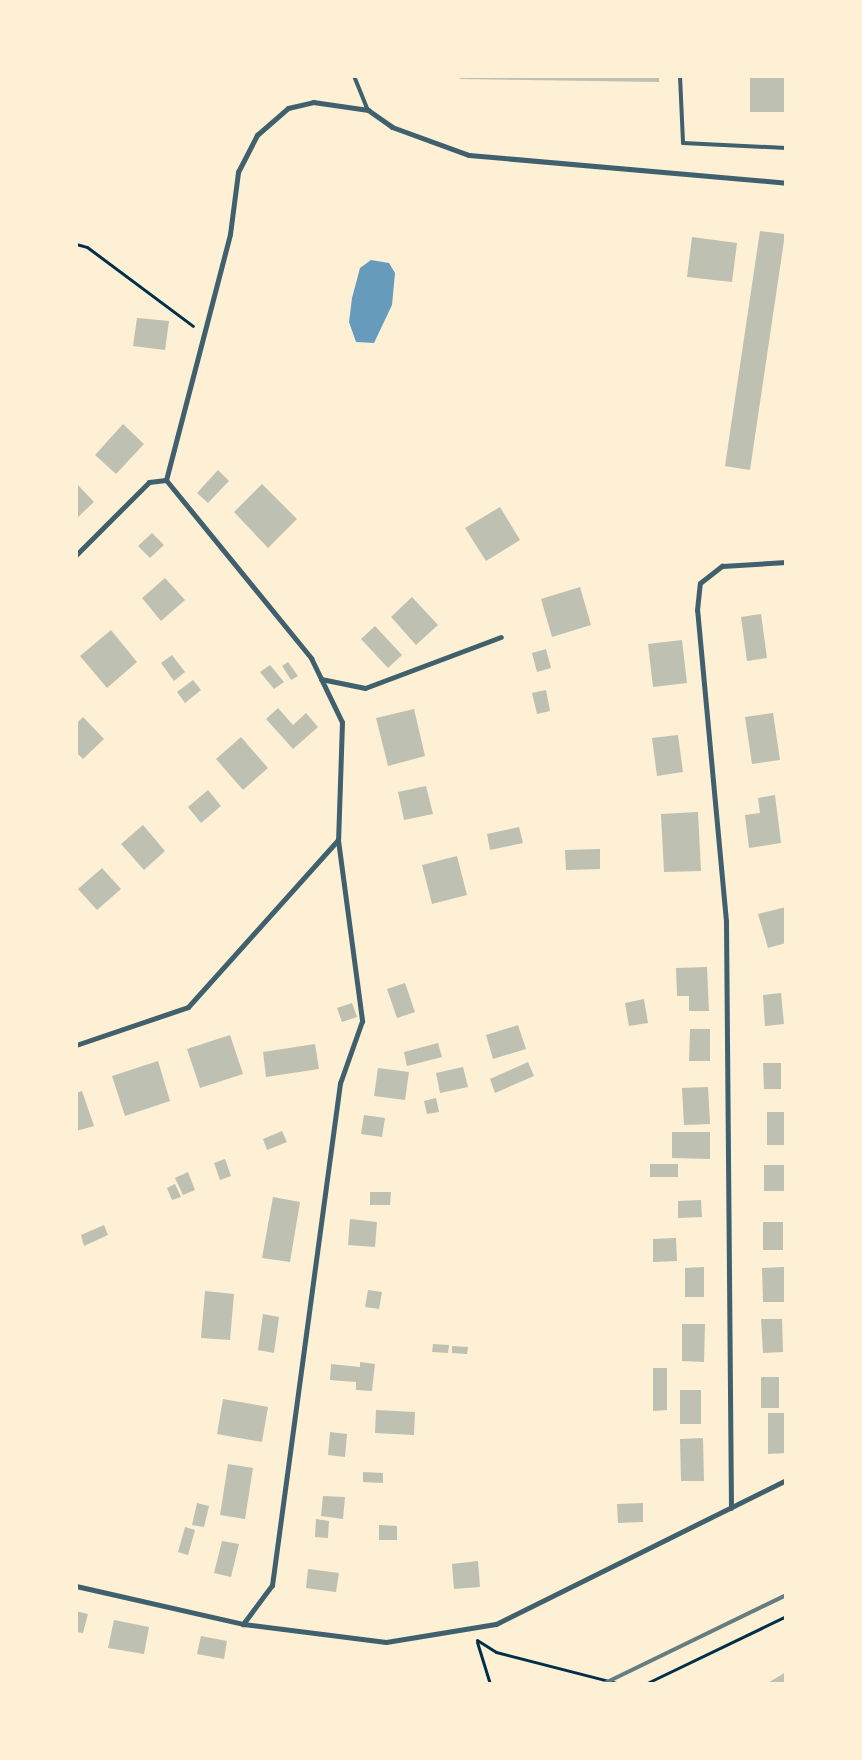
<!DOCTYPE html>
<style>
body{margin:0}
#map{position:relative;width:862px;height:1760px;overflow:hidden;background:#fdf0d5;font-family:"Source Sans 3",sans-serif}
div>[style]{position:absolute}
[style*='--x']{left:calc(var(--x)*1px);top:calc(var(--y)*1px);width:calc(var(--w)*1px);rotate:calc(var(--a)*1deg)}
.water>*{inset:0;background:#669bbc}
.building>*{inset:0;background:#bec0b2}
.path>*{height:3px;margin:-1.5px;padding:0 1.5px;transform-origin:1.5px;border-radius:1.5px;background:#003049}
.service>*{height:4px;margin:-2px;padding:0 2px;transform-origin:2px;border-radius:2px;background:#3f606c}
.minor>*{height:5px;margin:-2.5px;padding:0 2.5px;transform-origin:2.5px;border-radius:2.5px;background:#3f606c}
.rail>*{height:4px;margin:-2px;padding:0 2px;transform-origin:2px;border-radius:2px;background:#657d81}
span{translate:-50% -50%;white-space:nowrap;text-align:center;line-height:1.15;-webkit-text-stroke:4px #fdf0d5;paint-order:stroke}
.frame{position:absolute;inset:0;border:78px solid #fdf0d5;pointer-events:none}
</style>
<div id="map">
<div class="water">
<i style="clip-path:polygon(371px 260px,389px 263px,395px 273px,392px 305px,374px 343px,356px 342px,349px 322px,352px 298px,360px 268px)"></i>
</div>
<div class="building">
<i style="clip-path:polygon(460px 76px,659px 76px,659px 82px,460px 79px)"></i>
<i style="clip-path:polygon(750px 76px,786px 76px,786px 112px,750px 112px)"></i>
<i style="clip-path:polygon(760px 231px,785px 234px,750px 470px,725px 466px)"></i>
<i style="clip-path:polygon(692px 237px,737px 243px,732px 282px,687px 277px)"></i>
<i style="clip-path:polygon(137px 318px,169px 321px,165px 350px,133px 346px)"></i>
<i style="clip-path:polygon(123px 424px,144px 444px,116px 474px,95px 455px)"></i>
<i style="clip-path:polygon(218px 470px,229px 481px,208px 503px,197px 493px)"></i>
<i style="clip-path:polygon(76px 483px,94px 502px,76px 519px)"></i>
<i style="clip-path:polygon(262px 484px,297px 519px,268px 548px,234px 512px)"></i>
<i style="clip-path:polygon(500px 507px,520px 540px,486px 561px,465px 528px)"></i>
<i style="clip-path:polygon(152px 533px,164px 545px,150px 558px,138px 546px)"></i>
<i style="clip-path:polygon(165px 578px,185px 600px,161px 621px,142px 598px)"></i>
<i style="clip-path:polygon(580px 587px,591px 625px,552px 637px,541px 599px)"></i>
<i style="clip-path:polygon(412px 597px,438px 625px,416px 645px,391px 617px)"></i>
<i style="clip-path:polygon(761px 614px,767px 658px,747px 661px,741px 617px)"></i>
<i style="clip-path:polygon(375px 626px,402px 655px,388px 668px,361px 639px)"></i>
<i style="clip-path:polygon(111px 630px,137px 662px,107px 688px,80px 656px)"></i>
<i style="clip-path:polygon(682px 640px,687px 683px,653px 687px,648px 644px)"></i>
<i style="clip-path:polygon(546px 649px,551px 668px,537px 672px,532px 653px)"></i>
<i style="clip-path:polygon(172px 655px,185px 672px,174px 681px,161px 663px)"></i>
<i style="clip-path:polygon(288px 662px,298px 676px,291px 680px,282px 666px)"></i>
<i style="clip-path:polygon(270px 665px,284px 682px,274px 689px,260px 672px)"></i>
<i style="clip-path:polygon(193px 680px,201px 690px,185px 703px,177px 692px)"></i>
<i style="clip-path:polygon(546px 690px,550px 711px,537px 714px,532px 693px)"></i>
<i style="clip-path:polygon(278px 708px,293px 725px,306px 713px,318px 727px,293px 749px,266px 719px)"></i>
<i style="clip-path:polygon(414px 709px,425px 756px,388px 766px,376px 718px)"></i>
<i style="clip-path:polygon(773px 713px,780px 760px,752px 764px,745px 717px)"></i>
<i style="clip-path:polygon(83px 717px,104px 739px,83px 759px,76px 752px,76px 724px)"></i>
<i style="clip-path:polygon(678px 735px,683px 772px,657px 776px,652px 738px)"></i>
<i style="clip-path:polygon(241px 737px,268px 768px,243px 790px,216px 759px)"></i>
<i style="clip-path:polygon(426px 786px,433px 814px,404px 820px,398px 792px)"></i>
<i style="clip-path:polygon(208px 790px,221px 806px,201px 823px,188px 807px)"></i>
<i style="clip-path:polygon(775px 795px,781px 843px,749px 848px,745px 815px,760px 813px,758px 798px)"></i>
<i style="clip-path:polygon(698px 812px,701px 871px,664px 872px,661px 814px)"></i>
<i style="clip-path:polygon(143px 825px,165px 851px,144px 870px,121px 844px)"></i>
<i style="clip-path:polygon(519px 827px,523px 843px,490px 850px,487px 834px)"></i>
<i style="clip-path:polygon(600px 849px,600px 869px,566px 870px,565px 850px)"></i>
<i style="clip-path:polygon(457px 856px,467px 895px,432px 904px,422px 865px)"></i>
<i style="clip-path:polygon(102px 868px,121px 889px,97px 910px,78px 889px)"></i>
<i style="clip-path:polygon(786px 907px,786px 943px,768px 948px,758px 914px)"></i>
<i style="clip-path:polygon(707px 967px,709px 1011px,689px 1011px,689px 996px,677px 996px,676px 968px)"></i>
<i style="clip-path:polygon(405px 983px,415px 1012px,397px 1018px,387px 989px)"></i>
<i style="clip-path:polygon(781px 993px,784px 1024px,765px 1026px,763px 995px)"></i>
<i style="clip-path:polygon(644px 999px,648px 1023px,629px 1026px,625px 1003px)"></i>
<i style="clip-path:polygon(352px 1003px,357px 1017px,342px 1022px,337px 1008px)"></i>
<i style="clip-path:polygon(518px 1025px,526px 1049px,493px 1059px,486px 1035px)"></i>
<i style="clip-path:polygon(690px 1029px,710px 1029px,710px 1061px,689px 1061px)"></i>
<i style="clip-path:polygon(230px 1035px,243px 1074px,200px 1088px,187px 1049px)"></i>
<i style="clip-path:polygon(438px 1043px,442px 1057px,407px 1066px,404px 1052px)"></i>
<i style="clip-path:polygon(315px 1044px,319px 1069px,266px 1077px,263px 1052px)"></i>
<i style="clip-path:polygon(158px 1061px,170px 1101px,125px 1116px,112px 1076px)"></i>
<i style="clip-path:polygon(528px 1062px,534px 1076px,495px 1093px,490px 1079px)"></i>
<i style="clip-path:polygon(763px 1063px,781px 1063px,781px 1089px,764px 1089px)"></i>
<i style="clip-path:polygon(463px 1067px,468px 1087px,440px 1093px,436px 1073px)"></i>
<i style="clip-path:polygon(378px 1068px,409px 1072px,405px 1100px,374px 1096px)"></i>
<i style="clip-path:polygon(708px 1087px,710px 1124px,684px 1125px,682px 1088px)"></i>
<i style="clip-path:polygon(82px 1091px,94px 1126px,76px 1131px,76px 1093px)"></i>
<i style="clip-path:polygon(436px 1098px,439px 1112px,427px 1114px,424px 1101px)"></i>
<i style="clip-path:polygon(767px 1112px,785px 1112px,785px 1145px,767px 1145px)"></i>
<i style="clip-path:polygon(364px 1115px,385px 1118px,382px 1137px,361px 1134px)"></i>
<i style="clip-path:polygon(282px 1131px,287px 1142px,267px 1150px,263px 1139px)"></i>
<i style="clip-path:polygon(672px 1132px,710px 1132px,710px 1159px,672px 1158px)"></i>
<i style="clip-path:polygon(225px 1159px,231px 1176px,220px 1180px,214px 1163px)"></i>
<i style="clip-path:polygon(650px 1164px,678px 1164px,678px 1177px,650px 1177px)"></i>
<i style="clip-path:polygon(764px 1165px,786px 1165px,786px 1191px,764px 1191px)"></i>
<i style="clip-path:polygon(188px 1172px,195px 1190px,183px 1195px,175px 1178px)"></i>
<i style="clip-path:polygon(175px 1184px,181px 1197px,172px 1200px,167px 1188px)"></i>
<i style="clip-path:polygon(370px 1192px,391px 1192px,390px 1205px,370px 1205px)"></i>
<i style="clip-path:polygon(273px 1197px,300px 1202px,290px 1262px,262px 1258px)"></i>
<i style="clip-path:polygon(701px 1200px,702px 1217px,678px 1218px,678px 1201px)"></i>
<i style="clip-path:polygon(350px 1219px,377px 1222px,375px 1247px,348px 1245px)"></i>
<i style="clip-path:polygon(763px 1222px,783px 1222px,783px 1250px,763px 1250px)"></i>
<i style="clip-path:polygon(104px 1225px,108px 1235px,84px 1246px,81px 1235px)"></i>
<i style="clip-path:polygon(676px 1238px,677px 1261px,653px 1262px,653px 1239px)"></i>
<i style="clip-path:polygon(704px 1267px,704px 1297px,685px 1297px,685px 1268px)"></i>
<i style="clip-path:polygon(784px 1267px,785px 1302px,763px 1302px,762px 1268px)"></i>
<i style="clip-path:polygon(368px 1290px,382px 1292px,379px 1309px,365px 1307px)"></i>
<i style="clip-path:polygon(205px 1291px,234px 1294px,230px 1340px,201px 1338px)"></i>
<i style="clip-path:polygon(263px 1314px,279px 1317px,274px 1353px,258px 1350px)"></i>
<i style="clip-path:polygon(761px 1319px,782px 1319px,783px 1352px,763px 1353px)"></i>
<i style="clip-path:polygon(682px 1324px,705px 1324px,704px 1362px,682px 1361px)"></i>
<i style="clip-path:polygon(433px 1344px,449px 1345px,448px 1353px,432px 1352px)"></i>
<i style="clip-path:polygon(452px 1346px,468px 1347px,467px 1354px,452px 1353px)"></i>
<i style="clip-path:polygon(360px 1362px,375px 1364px,372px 1391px,356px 1390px,356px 1382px,330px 1380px,331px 1364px,360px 1367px)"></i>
<i style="clip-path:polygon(653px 1368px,667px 1368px,667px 1410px,653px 1411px)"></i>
<i style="clip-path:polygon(761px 1377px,779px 1377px,779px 1408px,761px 1408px)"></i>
<i style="clip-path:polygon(680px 1390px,701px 1390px,701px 1424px,680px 1424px)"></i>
<i style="clip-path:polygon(223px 1399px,268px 1407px,262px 1442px,217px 1434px)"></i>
<i style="clip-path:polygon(376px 1410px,415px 1412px,414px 1435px,375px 1433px)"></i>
<i style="clip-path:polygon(768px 1413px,786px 1413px,786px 1453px,768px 1454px)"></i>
<i style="clip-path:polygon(330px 1432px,347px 1434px,345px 1457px,328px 1455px)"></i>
<i style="clip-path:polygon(703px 1438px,704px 1481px,681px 1481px,680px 1439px)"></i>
<i style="clip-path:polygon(228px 1464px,253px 1468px,245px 1519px,220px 1515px)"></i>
<i style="clip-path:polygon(363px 1472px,383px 1473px,383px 1483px,363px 1482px)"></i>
<i style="clip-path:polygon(323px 1496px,345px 1497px,343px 1519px,321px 1516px)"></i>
<i style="clip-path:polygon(197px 1503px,209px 1506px,204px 1527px,192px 1525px)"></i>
<i style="clip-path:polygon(643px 1503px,643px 1522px,618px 1523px,617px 1504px)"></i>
<i style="clip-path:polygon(316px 1519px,329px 1521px,328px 1538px,315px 1537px)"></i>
<i style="clip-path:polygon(379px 1525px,397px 1526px,397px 1540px,379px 1540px)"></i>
<i style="clip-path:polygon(185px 1527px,195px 1530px,188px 1555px,178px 1552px)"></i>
<i style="clip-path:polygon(222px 1541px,239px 1544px,231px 1577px,214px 1573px)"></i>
<i style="clip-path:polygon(478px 1561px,480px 1587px,454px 1589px,452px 1564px)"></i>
<i style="clip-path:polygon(308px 1569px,339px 1573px,336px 1592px,306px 1588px)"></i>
<i style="clip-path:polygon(76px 1611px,88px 1614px,83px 1633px,76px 1632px)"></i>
<i style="clip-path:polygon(114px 1620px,149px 1627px,144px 1654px,108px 1648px)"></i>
<i style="clip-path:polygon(201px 1636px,227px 1641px,224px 1659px,197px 1654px)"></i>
<i style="clip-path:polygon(786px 1672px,786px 1684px,766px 1684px)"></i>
</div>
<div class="path">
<i style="--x:76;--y:244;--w:11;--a:15"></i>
<i style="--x:87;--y:247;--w:132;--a:36.7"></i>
<i style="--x:477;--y:1640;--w:22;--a:32"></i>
<i style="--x:496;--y:1652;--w:129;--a:14.4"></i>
<i style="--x:477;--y:1642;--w:44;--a:72.8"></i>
<i style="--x:645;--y:1684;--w:157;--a:-25.7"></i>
</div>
<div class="service">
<i style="--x:354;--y:76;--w:37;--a:68"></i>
<i style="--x:680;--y:76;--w:67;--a:87.4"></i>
<i style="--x:683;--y:143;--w:103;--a:2.8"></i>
</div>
<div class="minor">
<i style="--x:166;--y:480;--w:230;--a:50.8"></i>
<i style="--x:311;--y:658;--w:71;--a:64.2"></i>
<i style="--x:342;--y:722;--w:118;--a:91.9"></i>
<i style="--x:338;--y:840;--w:183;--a:82.4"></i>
<i style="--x:362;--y:1021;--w:66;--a:109.5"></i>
<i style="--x:340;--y:1083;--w:507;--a:97.71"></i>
<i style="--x:272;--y:1585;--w:49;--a:126.6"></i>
<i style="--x:76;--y:555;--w:103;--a:-45"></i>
<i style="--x:149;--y:482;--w:17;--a:-7"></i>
<i style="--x:166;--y:480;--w:254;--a:-75.4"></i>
<i style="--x:230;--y:234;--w:63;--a:-82.6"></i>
<i style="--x:238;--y:172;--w:42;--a:-62.8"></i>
<i style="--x:257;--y:135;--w:41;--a:-41.1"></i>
<i style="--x:288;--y:108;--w:26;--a:-13"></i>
<i style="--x:313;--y:102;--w:56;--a:8.3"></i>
<i style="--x:368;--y:110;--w:29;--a:35"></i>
<i style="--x:392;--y:127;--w:82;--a:20"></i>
<i style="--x:469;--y:155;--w:318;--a:5"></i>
<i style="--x:321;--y:679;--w:45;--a:11.6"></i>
<i style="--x:365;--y:688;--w:145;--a:-20.6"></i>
<i style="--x:76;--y:1045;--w:118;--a:-18.7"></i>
<i style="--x:188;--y:1007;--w:224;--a:-48.1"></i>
<i style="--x:731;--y:1508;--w:587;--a:-90.49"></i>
<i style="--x:726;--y:921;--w:312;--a:-95.3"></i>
<i style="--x:697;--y:610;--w:27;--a:-84"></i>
<i style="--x:700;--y:583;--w:28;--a:-38"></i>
<i style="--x:722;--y:566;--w:64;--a:-3.6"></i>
<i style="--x:76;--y:1586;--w:171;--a:12.8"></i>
<i style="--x:243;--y:1624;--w:144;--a:7.2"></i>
<i style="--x:386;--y:1642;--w:111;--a:-9.3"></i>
<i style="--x:496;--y:1624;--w:324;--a:-26.4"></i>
</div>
<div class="rail">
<i style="--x:603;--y:1684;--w:203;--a:-25.9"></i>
</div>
<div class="frame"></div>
</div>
